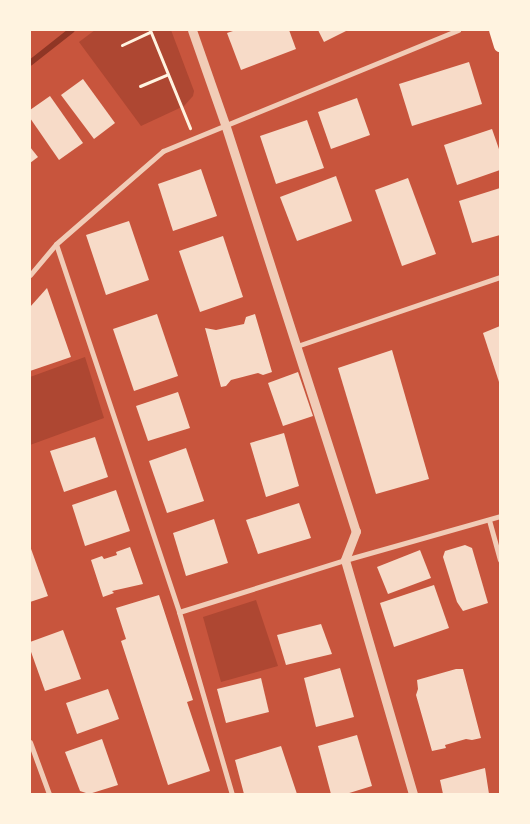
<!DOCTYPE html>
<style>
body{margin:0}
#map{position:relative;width:530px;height:824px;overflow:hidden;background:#c8553d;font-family:"DM Sans",sans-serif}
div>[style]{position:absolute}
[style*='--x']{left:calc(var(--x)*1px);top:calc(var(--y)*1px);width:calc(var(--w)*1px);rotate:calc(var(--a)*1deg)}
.green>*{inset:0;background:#ae4732}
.stream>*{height:6px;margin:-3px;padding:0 3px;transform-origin:3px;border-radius:3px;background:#8f3625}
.building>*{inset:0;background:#f7dbc8}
.path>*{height:3px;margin:-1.5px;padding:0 1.5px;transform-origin:1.5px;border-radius:1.5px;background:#fff3e0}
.minor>*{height:5px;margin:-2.5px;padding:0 2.5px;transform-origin:2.5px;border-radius:2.5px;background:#f1ccb7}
.tertiary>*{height:9px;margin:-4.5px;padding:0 4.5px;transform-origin:4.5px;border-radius:4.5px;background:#f1ccb7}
.primary>*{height:12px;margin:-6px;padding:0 6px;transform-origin:6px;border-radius:6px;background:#fff3e0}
span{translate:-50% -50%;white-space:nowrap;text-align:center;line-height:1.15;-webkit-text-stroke:4.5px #fff3e0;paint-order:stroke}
.frame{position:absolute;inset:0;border:31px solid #fff3e0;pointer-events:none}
</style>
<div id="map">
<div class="green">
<i style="clip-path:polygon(95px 30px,171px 30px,194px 91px,193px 96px,184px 106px,141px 126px,79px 42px)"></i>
<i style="clip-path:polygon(85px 357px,104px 418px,30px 445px,30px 377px)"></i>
<i style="clip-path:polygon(256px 600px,278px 666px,221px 682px,203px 617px)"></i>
</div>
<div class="stream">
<i style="--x:30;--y:63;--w:53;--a:-38.2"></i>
</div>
<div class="building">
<i style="clip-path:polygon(236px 30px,289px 30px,296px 49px,241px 70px,227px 33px)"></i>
<i style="clip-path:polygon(318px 30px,348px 30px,324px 42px)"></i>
<i style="clip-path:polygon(469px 62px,482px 104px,412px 126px,399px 84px)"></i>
<i style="clip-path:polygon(83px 79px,115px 123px,94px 139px,61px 95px)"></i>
<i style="clip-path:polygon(50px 96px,83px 143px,59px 160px,30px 118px,30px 110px)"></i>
<i style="clip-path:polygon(357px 98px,370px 135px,331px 149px,318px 112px)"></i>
<i style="clip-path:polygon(307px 120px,324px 168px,276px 184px,260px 136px)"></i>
<i style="clip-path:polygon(492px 129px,500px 152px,500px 170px,457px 185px,444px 145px)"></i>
<i style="clip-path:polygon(30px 147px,38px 157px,30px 163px)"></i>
<i style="clip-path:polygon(201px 169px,217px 216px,173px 231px,158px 184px)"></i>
<i style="clip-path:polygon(336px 176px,352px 221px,297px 241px,280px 197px)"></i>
<i style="clip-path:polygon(408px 178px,436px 254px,402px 266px,375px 190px)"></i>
<i style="clip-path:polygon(500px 188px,500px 235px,472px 243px,459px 201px)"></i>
<i style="clip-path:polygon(129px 221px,149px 280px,106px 295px,86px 235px)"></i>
<i style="clip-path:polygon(223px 236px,243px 297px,200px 312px,179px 251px)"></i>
<i style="clip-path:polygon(47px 288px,71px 357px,30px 371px,30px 307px)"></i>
<i style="clip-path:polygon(157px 314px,178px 376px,134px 391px,113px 329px)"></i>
<i style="clip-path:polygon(255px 314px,272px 372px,263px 375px,258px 373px,231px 380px,226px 386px,221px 387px,205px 328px,216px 330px,244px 324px,246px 317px)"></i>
<i style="clip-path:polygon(500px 326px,500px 385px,483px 333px)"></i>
<i style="clip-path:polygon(392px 350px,429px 479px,376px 494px,338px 368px)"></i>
<i style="clip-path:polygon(298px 372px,313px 416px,283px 426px,268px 383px)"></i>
<i style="clip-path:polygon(178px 392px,190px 428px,148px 441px,136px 406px)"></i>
<i style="clip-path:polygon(284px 433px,299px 486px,266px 497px,250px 443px)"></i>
<i style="clip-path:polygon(95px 437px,108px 477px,64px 492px,50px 451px)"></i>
<i style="clip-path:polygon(186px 448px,204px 501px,167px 513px,149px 461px)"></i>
<i style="clip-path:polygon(116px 490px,130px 531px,85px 546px,72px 505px)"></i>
<i style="clip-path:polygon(299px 503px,311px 538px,258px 554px,246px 520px)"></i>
<i style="clip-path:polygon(214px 519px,228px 563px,186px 576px,173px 533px)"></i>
<i style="clip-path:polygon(465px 545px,472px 548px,488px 603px,463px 611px,457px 602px,443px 557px,445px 551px)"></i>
<i style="clip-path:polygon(30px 546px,48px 596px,30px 602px)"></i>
<i style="clip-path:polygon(130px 547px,143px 584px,112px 591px,114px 593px,103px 597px,91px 560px,102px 556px,104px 559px,117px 555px,116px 552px)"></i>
<i style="clip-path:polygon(420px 550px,431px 578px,388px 594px,377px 567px)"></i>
<i style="clip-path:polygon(434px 585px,449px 628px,394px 647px,380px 603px)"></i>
<i style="clip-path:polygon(159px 595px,193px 700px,187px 702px,210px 771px,168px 785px,121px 641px,126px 639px,116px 608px)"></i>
<i style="clip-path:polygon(321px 624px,332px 654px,286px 665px,277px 635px)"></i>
<i style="clip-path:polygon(63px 630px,81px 679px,45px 691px,30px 649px,30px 642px)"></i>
<i style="clip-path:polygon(340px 668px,354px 717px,316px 727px,304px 678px)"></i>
<i style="clip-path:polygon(456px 669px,463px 669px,481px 738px,472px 740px,466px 739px,445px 745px,446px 748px,432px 751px,416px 695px,418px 689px,417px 680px)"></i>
<i style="clip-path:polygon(261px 678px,269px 712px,226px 723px,217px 689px)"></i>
<i style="clip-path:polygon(108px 689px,119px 719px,77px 734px,66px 703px)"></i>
<i style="clip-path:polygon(357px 735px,372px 786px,346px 794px,331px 794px,318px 746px)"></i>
<i style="clip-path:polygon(102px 739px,118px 785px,89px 794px,80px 791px,65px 752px)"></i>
<i style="clip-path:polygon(281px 746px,297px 794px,244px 794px,235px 760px)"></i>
<i style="clip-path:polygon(485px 768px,489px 794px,443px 794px,440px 780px)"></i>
</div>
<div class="path">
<i style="--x:150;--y:30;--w:106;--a:67.8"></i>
<i style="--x:122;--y:45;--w:31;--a:-25"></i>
<i style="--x:140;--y:86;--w:30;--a:-23"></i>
</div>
<div class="minor">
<i style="--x:56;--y:244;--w:388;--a:71.5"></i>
<i style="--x:179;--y:612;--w:190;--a:73.8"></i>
<i style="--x:30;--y:275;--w:40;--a:-50"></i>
<i style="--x:56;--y:244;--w:142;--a:-41"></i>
<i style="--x:163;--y:151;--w:319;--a:-22.3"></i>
<i style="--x:297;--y:346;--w:214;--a:-18.8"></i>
<i style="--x:489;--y:520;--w:41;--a:74.6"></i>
<i style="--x:179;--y:612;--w:174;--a:-17.4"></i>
<i style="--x:345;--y:560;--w:161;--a:-15.8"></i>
<i style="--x:30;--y:742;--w:55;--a:69.9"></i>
</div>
<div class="tertiary">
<i style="--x:192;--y:30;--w:100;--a:70.7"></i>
<i style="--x:225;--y:124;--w:428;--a:72.2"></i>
<i style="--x:356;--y:531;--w:31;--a:111"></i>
<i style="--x:345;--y:560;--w:244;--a:73.8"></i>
</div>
<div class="primary">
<i style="--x:495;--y:30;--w:17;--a:73"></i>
</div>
<div class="frame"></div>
</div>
